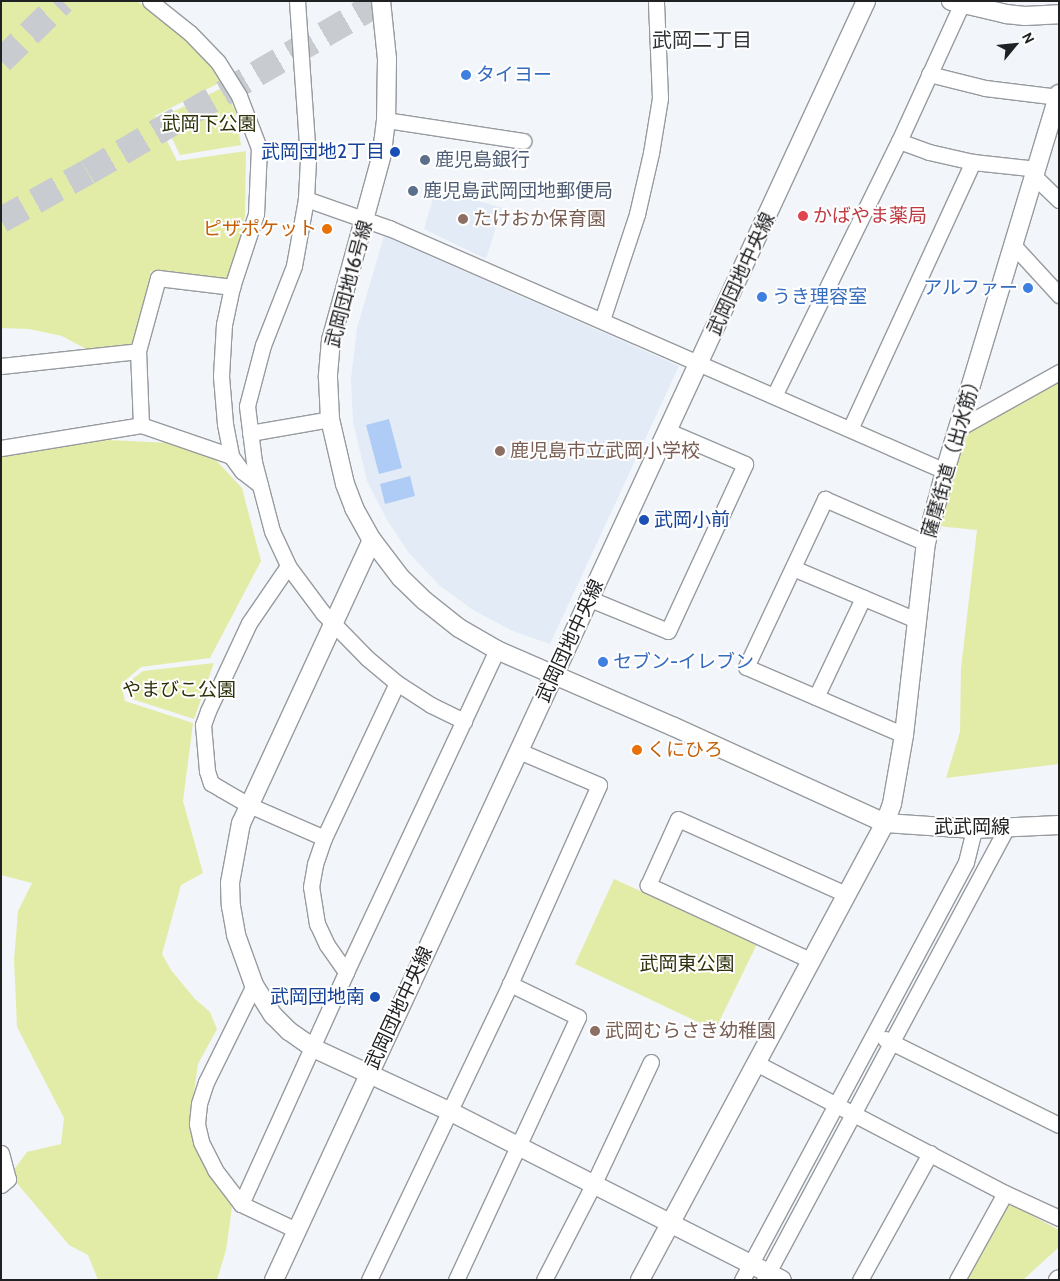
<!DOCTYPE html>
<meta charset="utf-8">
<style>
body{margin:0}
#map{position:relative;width:1060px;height:1281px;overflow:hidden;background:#f2f5fa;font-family:Cabin,"Noto Sans JP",sans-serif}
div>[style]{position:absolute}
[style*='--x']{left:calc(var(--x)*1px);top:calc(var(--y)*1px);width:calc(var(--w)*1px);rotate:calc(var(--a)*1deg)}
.built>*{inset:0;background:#e3ebf6}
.green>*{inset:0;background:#e3eca7}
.water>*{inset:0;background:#aeccf6}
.motorway-tunnel>*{height:26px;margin-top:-13px;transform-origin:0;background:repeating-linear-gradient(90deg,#c8cbcf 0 26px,transparent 0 39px)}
.roads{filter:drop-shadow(1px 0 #979b9f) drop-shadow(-1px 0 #979b9f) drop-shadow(0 1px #979b9f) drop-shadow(0 -1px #979b9f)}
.minor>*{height:15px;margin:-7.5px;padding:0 7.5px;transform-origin:7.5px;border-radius:7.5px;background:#fff}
.tertiary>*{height:18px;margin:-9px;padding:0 9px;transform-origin:9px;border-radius:9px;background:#fff}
.dots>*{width:14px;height:14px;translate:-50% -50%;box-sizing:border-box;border:2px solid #fff;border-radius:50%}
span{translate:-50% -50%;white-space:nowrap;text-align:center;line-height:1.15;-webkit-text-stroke:4px #fff;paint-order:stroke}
.shop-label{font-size:19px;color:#366cbe}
.left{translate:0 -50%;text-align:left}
.right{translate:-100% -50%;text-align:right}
.park-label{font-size:19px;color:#2e310b}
.transit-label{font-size:19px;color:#164399}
.service-label{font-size:19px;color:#4e5e75}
.health-label{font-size:19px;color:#be3a42}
.education-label{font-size:19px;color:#785e54}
.food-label{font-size:19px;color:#c56008}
.street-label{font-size:19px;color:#202123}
.neighbourhood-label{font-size:20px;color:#2f3236}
.frame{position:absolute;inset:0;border:2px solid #202123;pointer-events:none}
.north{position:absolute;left:990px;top:20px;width:50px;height:50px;-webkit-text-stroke:4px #fff;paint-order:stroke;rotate:62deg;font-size:14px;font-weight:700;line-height:20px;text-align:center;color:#202123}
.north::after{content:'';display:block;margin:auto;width:18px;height:22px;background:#202123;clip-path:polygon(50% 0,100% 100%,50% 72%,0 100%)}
</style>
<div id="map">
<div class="built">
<i style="clip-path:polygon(436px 188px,502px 208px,486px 259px,424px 229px)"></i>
<i style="clip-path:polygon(384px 236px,679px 366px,550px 644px,513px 631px,473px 610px,439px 585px,409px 553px,387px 520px,367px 481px,353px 422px,351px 379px,357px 328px)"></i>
</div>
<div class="green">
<i style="clip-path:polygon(1px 1px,137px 1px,199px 49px,221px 82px,155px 116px,177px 161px,246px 151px,245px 216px,231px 280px,151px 271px,134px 342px,131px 345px,88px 350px,62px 336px,29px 329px,1px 328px)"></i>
<i style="clip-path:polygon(224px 87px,235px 110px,241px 145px,180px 155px,162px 117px)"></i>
<i style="clip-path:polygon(1059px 371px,1059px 764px,946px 778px,960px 732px,961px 668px,977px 530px,937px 526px,962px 430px)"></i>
<i style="clip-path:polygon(108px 440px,171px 443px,212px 456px,242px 488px,261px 561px,210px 658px,141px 667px,121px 684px,125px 701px,193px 723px,183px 801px,203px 873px,181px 885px,162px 954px,171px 970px,195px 999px,210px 1012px,217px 1029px,198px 1064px,192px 1107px,193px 1140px,203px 1163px,232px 1207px,226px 1250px,217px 1280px,98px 1280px,88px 1255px,69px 1245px,10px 1175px,27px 1152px,61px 1144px,64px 1118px,17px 1027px,14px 960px,18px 911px,32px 883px,1px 875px,1px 456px)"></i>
<i style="clip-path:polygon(214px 663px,194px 719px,129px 698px,126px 684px,143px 671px)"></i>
<i style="clip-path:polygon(614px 879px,757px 944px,715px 1030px,575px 964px)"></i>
<i style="clip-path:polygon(1008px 1202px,1059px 1230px,1059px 1247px,1023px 1280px,963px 1280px)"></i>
</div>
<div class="water">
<i style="clip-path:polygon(389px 419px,402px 468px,379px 474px,366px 425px)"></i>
<i style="clip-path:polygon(410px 476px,415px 496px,385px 504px,380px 484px)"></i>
</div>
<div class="motorway-tunnel">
<i style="--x:1;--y:61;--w:86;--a:-44.1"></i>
<i style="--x:1;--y:220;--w:99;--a:-28.9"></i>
<i style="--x:88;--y:172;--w:340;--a:-30.2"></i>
</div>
<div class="roads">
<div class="minor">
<i style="--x:150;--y:1;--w:51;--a:38.7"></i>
<i style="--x:190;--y:33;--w:40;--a:46"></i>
<i style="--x:218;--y:62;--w:40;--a:58"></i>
<i style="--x:239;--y:96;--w:56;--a:69"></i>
<i style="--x:259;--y:148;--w:66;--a:92.6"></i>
<i style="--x:256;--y:214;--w:77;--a:108.2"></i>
<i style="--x:297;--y:1;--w:159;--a:86"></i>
<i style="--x:308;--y:160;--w:39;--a:93"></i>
<i style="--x:306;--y:199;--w:68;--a:100.2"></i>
<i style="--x:294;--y:266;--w:85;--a:111.4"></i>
<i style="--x:263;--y:345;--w:63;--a:104.7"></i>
<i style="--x:247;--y:406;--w:56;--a:82.9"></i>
<i style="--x:254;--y:462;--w:71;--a:75.4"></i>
<i style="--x:272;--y:531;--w:38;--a:65"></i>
<i style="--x:288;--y:566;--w:59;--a:53.3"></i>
<i style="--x:323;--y:613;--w:63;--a:45.6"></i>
<i style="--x:367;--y:658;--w:39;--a:40"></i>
<i style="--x:397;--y:683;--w:40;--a:32.9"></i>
<i style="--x:431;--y:705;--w:37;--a:26"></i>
<i style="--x:929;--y:74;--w:58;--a:14"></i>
<i style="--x:985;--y:88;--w:74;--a:7"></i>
<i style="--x:386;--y:120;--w:139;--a:8.7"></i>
<i style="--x:899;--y:141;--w:32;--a:20"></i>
<i style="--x:929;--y:152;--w:45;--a:12.8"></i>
<i style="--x:973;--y:162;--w:64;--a:6.2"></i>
<i style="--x:1034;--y:176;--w:35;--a:44"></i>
<i style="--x:306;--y:199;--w:88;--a:19.3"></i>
<i style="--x:389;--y:228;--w:607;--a:23.61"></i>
<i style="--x:1014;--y:246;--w:67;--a:47.4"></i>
<i style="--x:602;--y:320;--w:112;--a:-71.7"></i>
<i style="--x:637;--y:214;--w:63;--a:-77.1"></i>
<i style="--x:651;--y:153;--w:56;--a:-80.7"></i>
<i style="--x:660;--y:98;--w:97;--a:-92.4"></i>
<i style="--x:1;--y:366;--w:138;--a:-6.2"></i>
<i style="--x:774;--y:396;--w:284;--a:-63.9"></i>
<i style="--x:899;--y:141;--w:154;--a:-65.4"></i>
<i style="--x:141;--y:425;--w:74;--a:-92.3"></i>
<i style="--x:138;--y:351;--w:76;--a:-74.7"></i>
<i style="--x:158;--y:278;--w:75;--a:6.9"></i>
<i style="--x:232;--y:287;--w:38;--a:102"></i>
<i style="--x:224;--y:324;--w:52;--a:93.3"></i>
<i style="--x:221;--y:376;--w:48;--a:85.2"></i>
<i style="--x:225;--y:424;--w:33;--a:79"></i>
<i style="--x:231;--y:456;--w:19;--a:54"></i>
<i style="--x:242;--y:471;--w:23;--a:38"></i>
<i style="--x:959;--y:428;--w:115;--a:-29.2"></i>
<i style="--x:850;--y:429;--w:294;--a:-65.3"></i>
<i style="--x:250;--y:433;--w:81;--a:-9.9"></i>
<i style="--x:1;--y:448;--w:142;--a:-9.3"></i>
<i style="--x:141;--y:425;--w:95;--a:19"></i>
<i style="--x:288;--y:566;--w:69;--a:124.4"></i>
<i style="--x:249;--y:623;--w:97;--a:115"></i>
<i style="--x:208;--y:711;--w:15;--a:110"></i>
<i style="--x:203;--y:725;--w:46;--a:85"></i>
<i style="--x:207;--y:771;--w:13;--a:72"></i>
<i style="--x:211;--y:783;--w:12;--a:31"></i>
<i style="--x:221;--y:789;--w:32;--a:30"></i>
<i style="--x:249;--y:805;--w:82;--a:23.7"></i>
<i style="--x:793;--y:568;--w:134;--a:22.9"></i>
<i style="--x:590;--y:599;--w:84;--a:22.3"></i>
<i style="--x:668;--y:631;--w:184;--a:-65.2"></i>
<i style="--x:745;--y:464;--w:84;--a:-156.8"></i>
<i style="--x:816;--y:697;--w:110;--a:-64.6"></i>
<i style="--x:904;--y:735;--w:172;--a:-156.7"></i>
<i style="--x:746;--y:667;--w:186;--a:-64.8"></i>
<i style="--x:825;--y:499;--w:110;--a:23.5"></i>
<i style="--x:810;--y:960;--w:179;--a:-155.2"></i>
<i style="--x:648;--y:885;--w:72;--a:-65.6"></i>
<i style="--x:678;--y:819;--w:184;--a:24.1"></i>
<i style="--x:346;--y:972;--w:33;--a:-125"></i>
<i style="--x:327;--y:945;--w:23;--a:-115"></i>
<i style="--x:317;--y:924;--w:37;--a:-99"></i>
<i style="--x:311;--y:887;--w:23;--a:-80"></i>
<i style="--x:315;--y:864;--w:28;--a:-71"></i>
<i style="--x:324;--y:838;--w:171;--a:-64.8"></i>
<i style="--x:254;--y:985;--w:108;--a:116.3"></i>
<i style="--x:206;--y:1082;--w:23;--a:108"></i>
<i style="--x:199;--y:1104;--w:20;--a:96"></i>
<i style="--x:197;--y:1124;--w:18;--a:77"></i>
<i style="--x:201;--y:1142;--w:31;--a:63"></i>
<i style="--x:215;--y:1170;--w:43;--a:52.6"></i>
<i style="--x:241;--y:1204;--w:61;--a:25.3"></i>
<i style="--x:885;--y:1039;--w:194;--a:26.3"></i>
<i style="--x:756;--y:1063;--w:281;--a:27.6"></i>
<i style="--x:1005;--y:1193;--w:60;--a:24.8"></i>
<i style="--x:1;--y:1153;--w:27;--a:75"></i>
<i style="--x:8;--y:1179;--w:9;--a:139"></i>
<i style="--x:241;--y:1204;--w:255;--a:-65.6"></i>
<i style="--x:346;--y:972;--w:356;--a:-64.9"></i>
<i style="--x:369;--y:1280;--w:328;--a:-64.5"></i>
<i style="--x:510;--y:984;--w:218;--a:-65.9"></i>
<i style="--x:599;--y:785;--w:87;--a:-157"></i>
<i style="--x:456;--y:1280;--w:290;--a:-65.1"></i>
<i style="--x:578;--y:1017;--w:76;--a:-154.1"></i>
<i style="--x:544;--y:1280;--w:107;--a:-62.7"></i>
<i style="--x:593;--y:1185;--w:136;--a:-64.8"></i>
<i style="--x:742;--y:1280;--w:474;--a:-61.8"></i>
<i style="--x:966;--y:862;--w:34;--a:-76"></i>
<i style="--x:764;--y:1280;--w:514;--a:-61.79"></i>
<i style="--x:860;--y:1280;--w:145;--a:-61.1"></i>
<i style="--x:957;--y:1280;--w:99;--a:-61.1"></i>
</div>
<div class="tertiary">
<i style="--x:381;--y:1;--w:58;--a:84.1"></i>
<i style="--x:387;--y:59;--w:61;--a:90.9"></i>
<i style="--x:386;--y:120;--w:34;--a:97"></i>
<i style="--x:382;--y:154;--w:193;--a:105.3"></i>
<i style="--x:331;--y:340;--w:38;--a:95"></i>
<i style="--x:328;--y:378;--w:41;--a:87.2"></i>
<i style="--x:330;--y:419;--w:67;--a:77"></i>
<i style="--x:345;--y:484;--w:26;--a:69"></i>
<i style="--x:354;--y:508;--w:37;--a:61"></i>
<i style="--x:372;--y:540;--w:48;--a:52.7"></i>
<i style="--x:401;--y:578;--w:33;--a:44"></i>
<i style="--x:425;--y:601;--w:43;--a:38.5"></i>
<i style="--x:459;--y:628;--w:44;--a:30.1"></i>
<i style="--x:497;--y:650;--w:191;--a:23.5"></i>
<i style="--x:672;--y:726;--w:234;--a:24.5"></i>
<i style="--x:885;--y:823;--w:89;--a:3.9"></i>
<i style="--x:974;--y:829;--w:85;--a:-2.7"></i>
<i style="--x:951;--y:1;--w:57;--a:13.3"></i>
<i style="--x:1006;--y:14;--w:19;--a:6"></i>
<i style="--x:1025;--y:16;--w:34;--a:-3"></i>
<i style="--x:372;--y:540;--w:312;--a:114.8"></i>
<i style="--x:241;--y:823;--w:61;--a:100.4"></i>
<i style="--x:230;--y:883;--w:23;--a:88"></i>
<i style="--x:231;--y:906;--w:29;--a:80"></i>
<i style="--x:236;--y:935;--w:53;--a:70.2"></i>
<i style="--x:254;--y:985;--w:36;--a:58"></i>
<i style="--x:273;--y:1015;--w:23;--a:45"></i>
<i style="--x:289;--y:1031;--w:29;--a:35"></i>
<i style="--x:313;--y:1048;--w:150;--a:24.9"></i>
<i style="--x:449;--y:1111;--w:373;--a:26.9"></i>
<i style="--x:274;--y:1280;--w:1409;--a:-65.16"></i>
<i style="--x:640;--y:1280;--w:519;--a:-61.8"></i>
<i style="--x:885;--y:823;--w:20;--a:-70"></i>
<i style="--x:892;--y:804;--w:70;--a:-80.1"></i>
<i style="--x:904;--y:735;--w:193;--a:-83.5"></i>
<i style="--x:926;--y:543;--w:74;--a:-75.2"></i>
<i style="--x:945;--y:471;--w:394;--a:-73.2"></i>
<i style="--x:1058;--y:1280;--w:1;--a:-45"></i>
</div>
</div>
<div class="dots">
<i style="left:466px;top:75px;background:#3f7fe0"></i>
<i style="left:395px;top:152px;background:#1a4fb4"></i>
<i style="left:425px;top:160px;background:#5c6f8a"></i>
<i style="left:413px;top:191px;background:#5c6f8a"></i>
<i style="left:803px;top:216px;background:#e0444e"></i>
<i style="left:463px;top:219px;background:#8d6e63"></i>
<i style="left:327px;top:229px;background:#e8710a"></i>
<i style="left:1028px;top:288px;background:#3f7fe0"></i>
<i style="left:762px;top:297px;background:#3f7fe0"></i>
<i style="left:500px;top:451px;background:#8d6e63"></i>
<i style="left:644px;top:520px;background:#1a4fb4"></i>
<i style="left:603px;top:662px;background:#3f7fe0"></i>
<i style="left:637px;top:750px;background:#e8710a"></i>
<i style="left:375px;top:997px;background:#1a4fb4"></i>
<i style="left:595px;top:1031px;background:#8d6e63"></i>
</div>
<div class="shop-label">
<span class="left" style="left:476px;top:75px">タイヨー</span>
<span class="right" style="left:1018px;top:288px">アルファー</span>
<span class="left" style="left:772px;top:297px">うき理容室</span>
<span class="left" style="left:613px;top:662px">セブン-イレブン</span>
</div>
<div class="park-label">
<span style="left:209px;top:124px">武岡下公園</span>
<span style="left:179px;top:690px">やまびこ公園</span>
<span style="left:687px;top:964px">武岡東公園</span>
</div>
<div class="transit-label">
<span class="right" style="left:385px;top:152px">武岡団地2丁目</span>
<span class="left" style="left:654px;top:520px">武岡小前</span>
<span class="right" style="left:365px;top:997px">武岡団地南</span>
</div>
<div class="service-label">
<span class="left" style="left:435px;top:160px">鹿児島銀行</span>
<span class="left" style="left:423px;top:191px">鹿児島武岡団地郵便局</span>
</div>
<div class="health-label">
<span class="left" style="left:813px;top:216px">かばやま薬局</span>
</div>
<div class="education-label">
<span class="left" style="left:473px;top:219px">たけおか保育園</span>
<span class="left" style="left:510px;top:451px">鹿児島市立武岡小学校</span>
<span class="left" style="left:605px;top:1031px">武岡むらさき幼稚園</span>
</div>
<div class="food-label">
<span class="right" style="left:317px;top:229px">ピザポケット</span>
<span class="left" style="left:647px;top:750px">くにひろ</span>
</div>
<div class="street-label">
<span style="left:741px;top:274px;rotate:-65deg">武岡団地中央線</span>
<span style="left:349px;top:284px;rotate:-75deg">武岡団地16号線</span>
<span style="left:952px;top:455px;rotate:-74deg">薩摩街道（出水筋）</span>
<span style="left:570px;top:641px;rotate:-65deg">武岡団地中央線</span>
<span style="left:972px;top:827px">武武岡線</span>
<span style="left:399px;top:1008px;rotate:-65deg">武岡団地中央線</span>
</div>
<div class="neighbourhood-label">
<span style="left:702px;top:40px">武岡二丁目</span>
</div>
<div class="frame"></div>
<div class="north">N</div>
</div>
